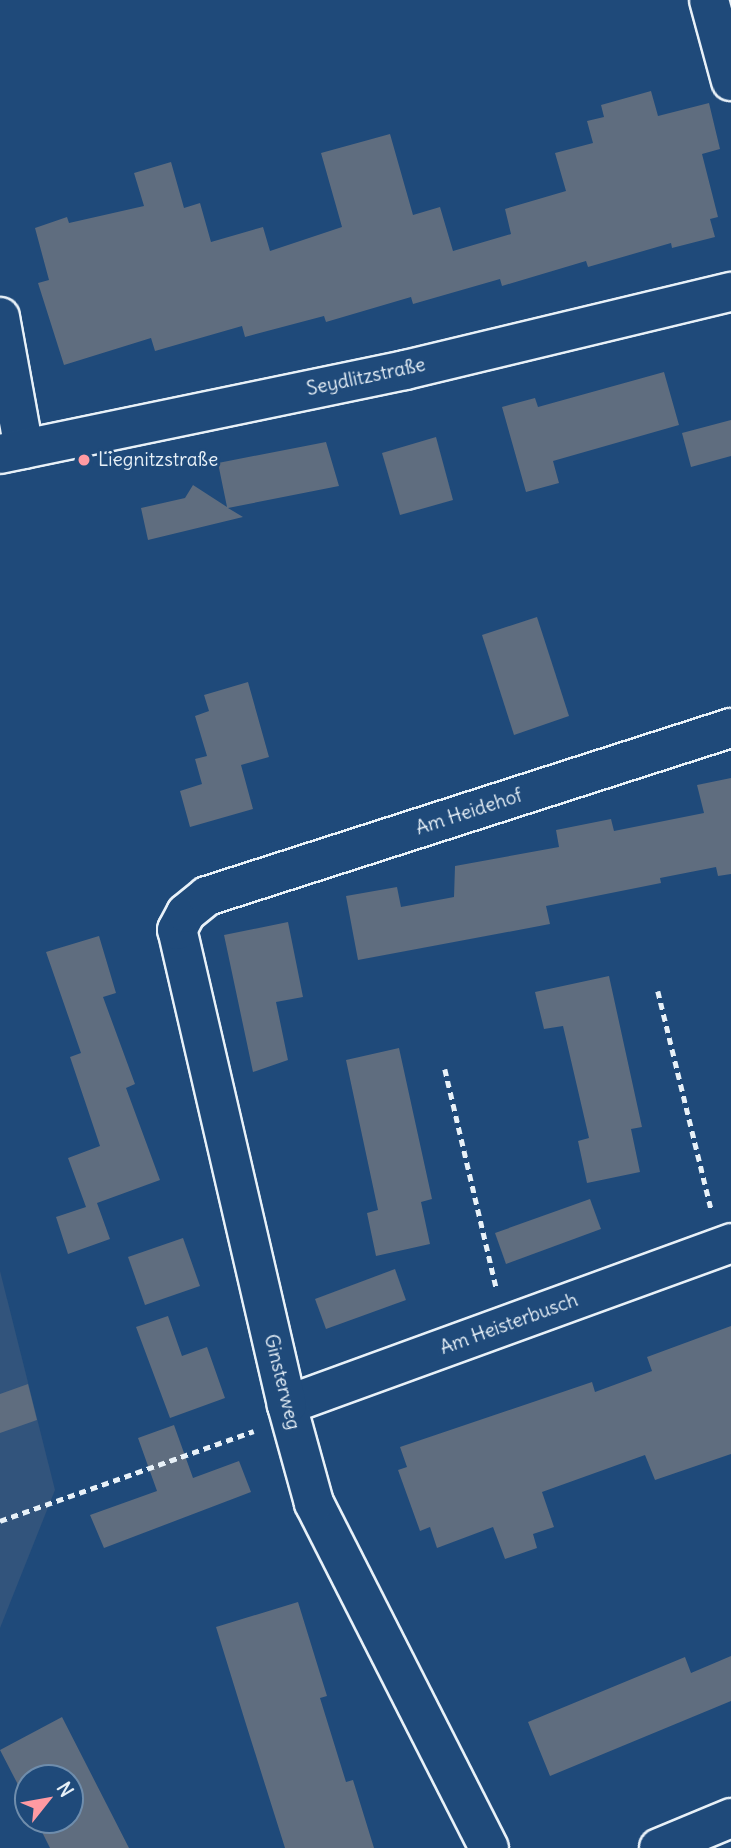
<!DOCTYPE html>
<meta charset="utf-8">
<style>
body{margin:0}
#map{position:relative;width:731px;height:1848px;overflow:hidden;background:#1f4a7a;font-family:Delius,sans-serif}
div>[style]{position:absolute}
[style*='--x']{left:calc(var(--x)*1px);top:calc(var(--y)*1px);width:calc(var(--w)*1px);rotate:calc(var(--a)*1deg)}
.built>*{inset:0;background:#32547c}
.building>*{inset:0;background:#5f6d7f}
.path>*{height:4.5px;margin-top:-2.25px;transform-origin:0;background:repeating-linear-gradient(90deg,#e8f1f8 0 7px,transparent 0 12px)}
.roads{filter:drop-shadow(2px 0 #e8f1f8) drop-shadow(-2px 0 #e8f1f8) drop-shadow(0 2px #e8f1f8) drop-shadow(0 -2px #e8f1f8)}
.minor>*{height:38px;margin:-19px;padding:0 19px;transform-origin:19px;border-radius:19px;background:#1f4a7a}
.dots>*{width:19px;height:19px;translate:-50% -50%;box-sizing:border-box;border:4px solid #1f4a7a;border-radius:50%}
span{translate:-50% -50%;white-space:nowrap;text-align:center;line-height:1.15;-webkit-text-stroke:6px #1f4a7a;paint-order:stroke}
.street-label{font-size:19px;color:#e8f1f8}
.poi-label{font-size:19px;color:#e8f1f8}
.left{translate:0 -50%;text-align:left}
.north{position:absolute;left:14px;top:1764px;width:70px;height:70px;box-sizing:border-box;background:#1f4a7a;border:2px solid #6f8dac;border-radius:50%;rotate:59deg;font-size:19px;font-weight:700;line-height:28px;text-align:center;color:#e8f1f8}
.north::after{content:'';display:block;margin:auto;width:24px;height:32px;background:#ff9aa2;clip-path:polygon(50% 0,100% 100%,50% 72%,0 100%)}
</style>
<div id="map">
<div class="built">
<i style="clip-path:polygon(0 1271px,55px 1490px,0 1628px)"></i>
</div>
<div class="building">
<i style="clip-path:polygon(651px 91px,658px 116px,709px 103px,720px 149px,702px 154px,718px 217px,710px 219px,715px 237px,672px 248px,671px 243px,588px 267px,586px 261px,502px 286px,500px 279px,413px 304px,411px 297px,326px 322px,324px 316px,245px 337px,242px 326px,155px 351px,151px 338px,64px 365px,38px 283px,49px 280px,35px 228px,67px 217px,69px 223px,144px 206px,134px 173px,171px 162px,184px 208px,200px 203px,211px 242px,263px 227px,270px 251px,342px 227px,321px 153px,390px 134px,413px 215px,440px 207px,453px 251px,511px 234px,505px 209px,566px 191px,555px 153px,593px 143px,587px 121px,604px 117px,601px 105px)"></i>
<i style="clip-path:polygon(664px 372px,679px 425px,553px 461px,559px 483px,526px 492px,502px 407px,535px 398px,538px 407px)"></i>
<i style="clip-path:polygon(731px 420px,731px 456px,691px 467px,682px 433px)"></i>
<i style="clip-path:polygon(436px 437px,453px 500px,400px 515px,382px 453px)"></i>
<i style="clip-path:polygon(326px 442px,339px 486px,228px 508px,243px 517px,148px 540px,141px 508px,185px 498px,193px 485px,227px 507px,218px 463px)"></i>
<i style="clip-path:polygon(537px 617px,569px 716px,514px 735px,482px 635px)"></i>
<i style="clip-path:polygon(248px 682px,269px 757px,241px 765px,253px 809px,190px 827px,180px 791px,202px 784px,195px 759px,207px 756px,195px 716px,209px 711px,204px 695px)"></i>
<i style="clip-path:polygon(731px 778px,731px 874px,718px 876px,716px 867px,660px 878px,661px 883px,546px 906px,550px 924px,358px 960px,346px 896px,397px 887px,401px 907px,454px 897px,455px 866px,559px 847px,556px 830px,611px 819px,614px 831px,704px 813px,697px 785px)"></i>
<i style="clip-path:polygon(288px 922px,303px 997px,276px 1002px,288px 1060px,253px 1072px,224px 935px)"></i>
<i style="clip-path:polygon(99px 936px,116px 993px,103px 997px,135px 1084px,126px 1088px,160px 1180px,97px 1203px,110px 1239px,68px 1254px,56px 1217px,86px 1207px,68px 1158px,100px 1146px,70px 1057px,81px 1053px,46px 952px)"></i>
<i style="clip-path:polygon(609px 976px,642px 1127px,631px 1129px,640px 1172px,587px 1183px,578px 1141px,589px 1138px,563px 1026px,544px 1029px,535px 992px)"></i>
<i style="clip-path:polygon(399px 1048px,432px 1199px,421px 1202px,430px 1244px,376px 1256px,367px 1213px,378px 1210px,346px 1060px)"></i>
<i style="clip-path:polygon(590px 1199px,601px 1229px,506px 1264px,495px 1233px)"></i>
<i style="clip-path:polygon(183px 1238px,200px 1286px,145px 1305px,128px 1257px)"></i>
<i style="clip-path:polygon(395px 1269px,406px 1300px,326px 1329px,315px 1299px)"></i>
<i style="clip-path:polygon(168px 1316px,182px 1356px,207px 1347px,225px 1398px,170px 1418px,136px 1327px)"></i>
<i style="clip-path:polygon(731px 1326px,731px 1454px,655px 1480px,645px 1455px,542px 1492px,554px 1527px,533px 1534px,537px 1548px,505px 1559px,493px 1527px,437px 1548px,430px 1527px,420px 1531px,398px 1470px,407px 1467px,400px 1447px,592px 1382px,595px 1392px,652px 1371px,647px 1357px)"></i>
<i style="clip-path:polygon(28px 1384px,37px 1420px,0 1433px,0 1394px)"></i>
<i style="clip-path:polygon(174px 1425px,193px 1478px,239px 1461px,251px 1492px,104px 1548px,90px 1515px,157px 1491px,138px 1438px)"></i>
<i style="clip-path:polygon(298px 1602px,327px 1696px,320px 1698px,346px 1782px,353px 1780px,374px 1848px,285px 1848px,245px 1721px,216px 1627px)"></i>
<i style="clip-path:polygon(731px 1656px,731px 1701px,550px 1776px,528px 1722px,685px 1657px,691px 1673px)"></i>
<i style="clip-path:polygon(62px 1717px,129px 1848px,50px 1848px,36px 1820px,70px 1820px,70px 1778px,28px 1778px,28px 1804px,0 1750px)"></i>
</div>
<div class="path">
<i style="--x:658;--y:991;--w:224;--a:76.3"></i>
<i style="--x:445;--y:1069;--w:224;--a:76.8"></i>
<i style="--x:0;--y:1521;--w:269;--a:-19.5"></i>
</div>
<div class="roads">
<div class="minor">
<i style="--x:709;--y:0;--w:84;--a:74.8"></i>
<i style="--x:0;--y:317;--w:134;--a:79.7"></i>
<i style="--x:0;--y:454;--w:414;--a:-11.7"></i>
<i style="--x:405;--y:370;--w:335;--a:-13.5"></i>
<i style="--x:287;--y:1405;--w:473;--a:-20"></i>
<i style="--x:489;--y:1848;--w:387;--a:-116.9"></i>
<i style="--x:314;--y:1503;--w:102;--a:-105.4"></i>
<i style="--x:287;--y:1405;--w:488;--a:-103"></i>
<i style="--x:177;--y:930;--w:19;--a:-62"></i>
<i style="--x:186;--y:913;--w:27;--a:-39"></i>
<i style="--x:207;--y:896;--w:550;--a:-17.78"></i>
<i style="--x:659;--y:1848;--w:78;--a:-22.6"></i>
</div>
</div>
<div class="dots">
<i style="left:84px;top:460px;background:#ff9aa2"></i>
</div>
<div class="street-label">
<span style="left:366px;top:377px;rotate:-12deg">Seydlitzstraße</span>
<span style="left:469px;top:812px;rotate:-18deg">Am Heidehof</span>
<span style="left:509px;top:1324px;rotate:-20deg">Am Heisterbusch</span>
<span style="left:282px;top:1382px;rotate:76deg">Ginsterweg</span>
</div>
<div class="poi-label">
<span class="left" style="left:98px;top:460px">Liegnitzstraße</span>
</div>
<div class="north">N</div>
</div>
